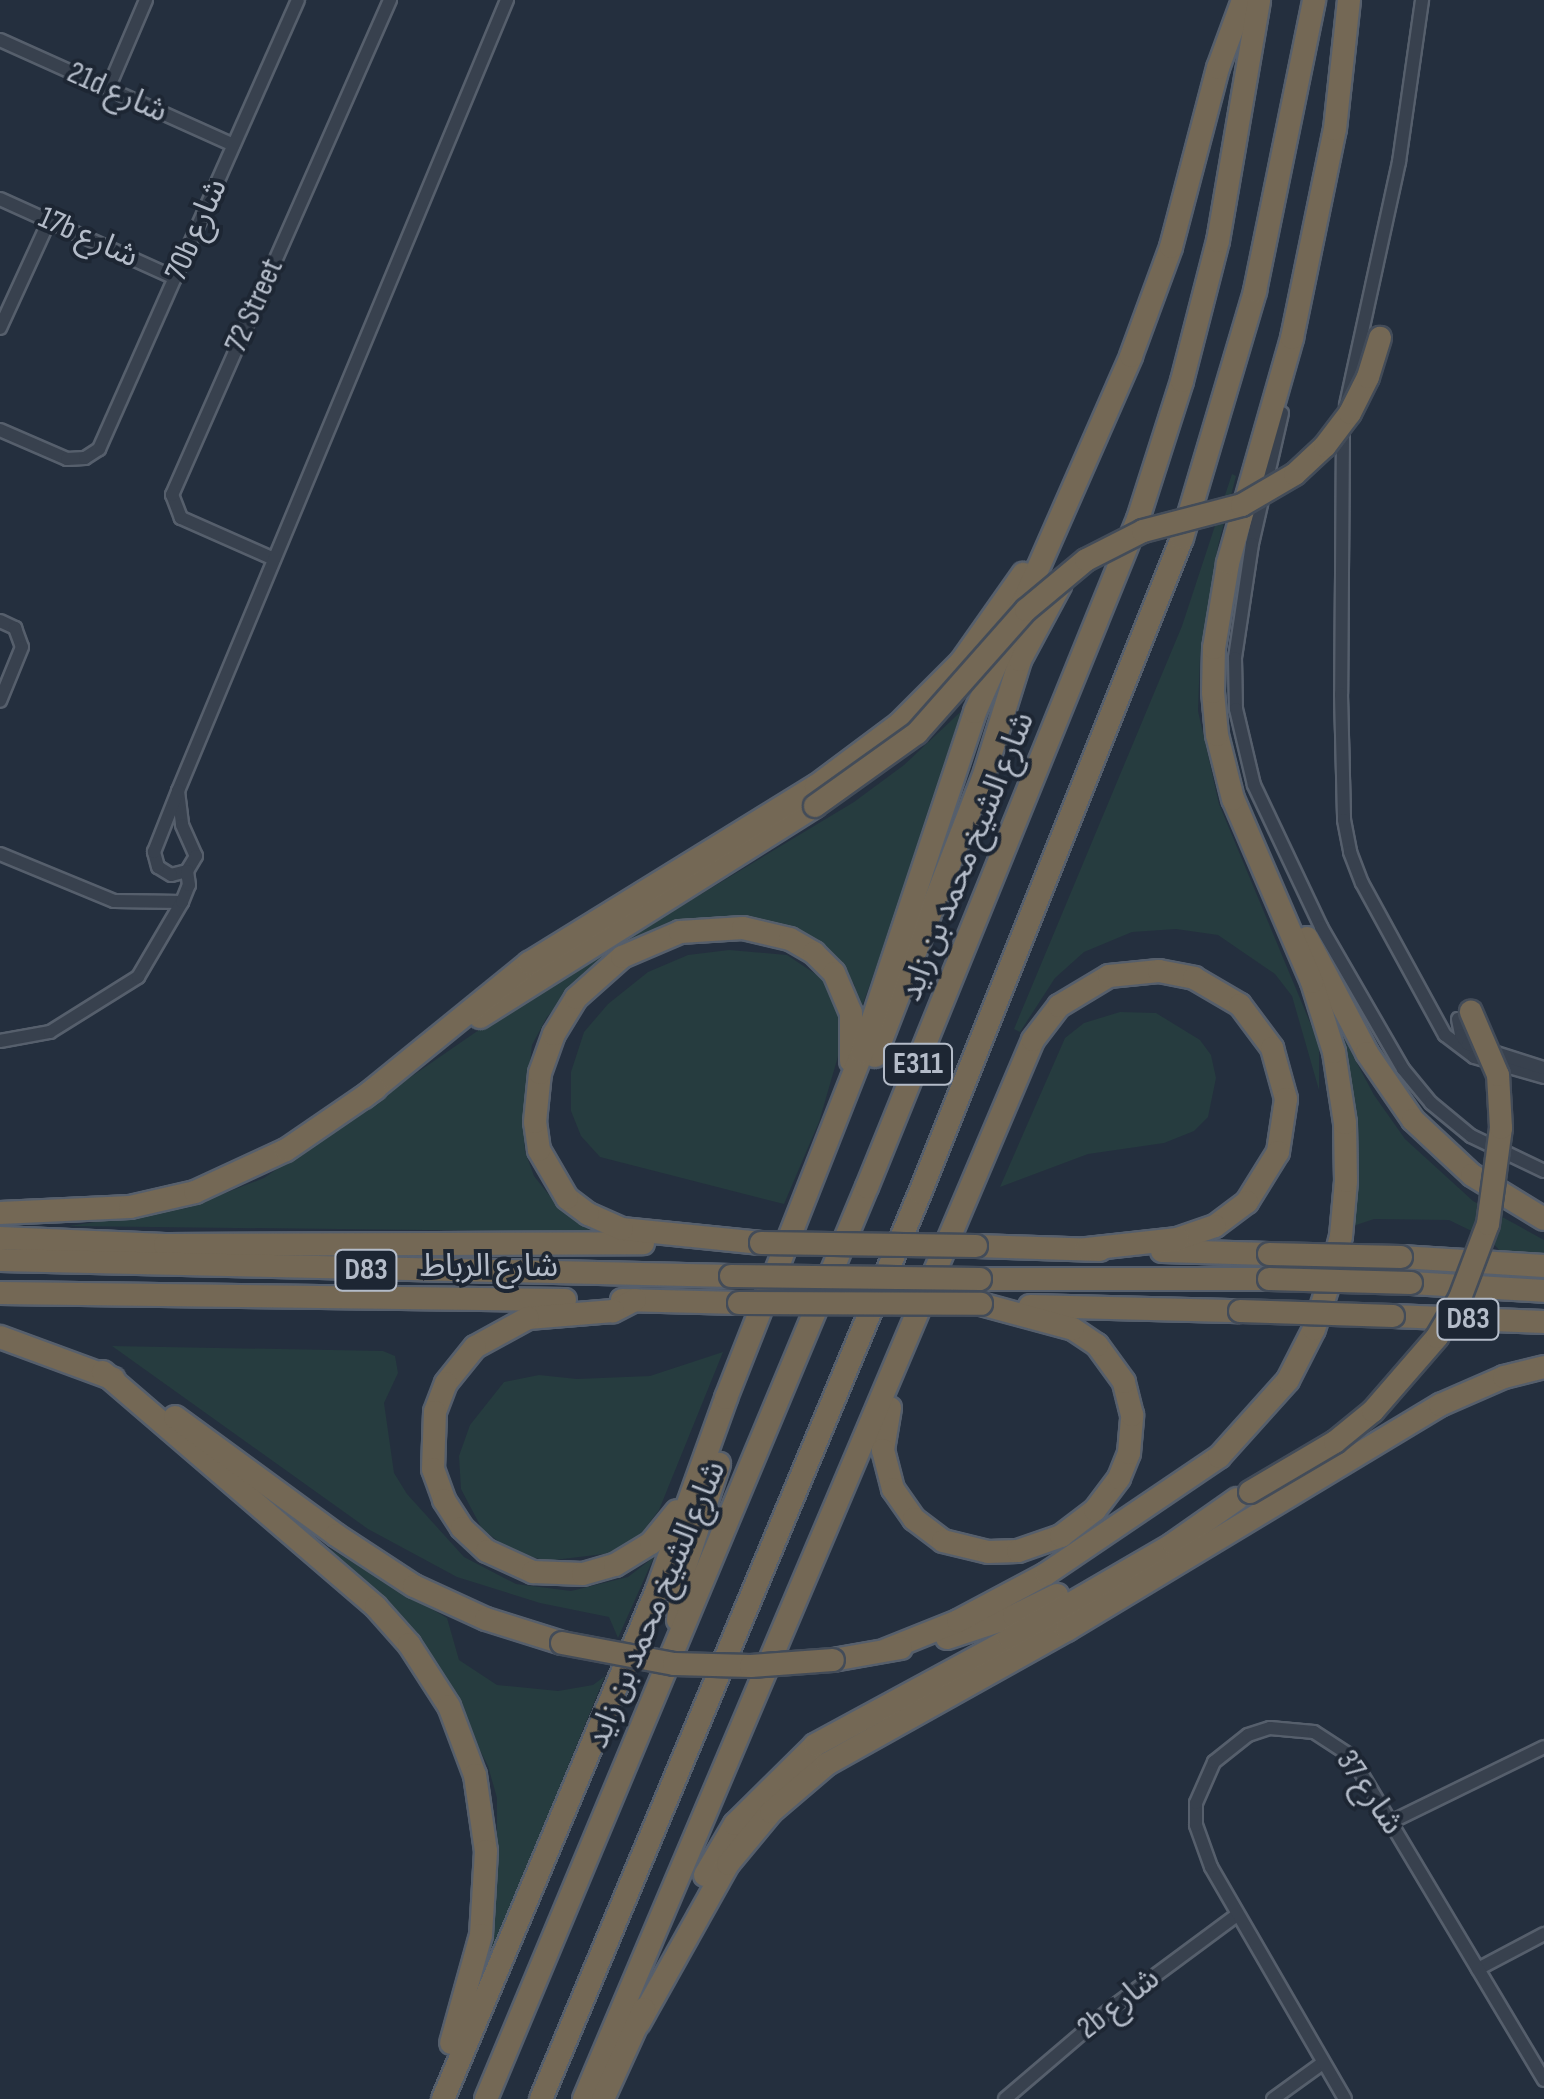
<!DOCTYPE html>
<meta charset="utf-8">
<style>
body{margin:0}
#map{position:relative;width:1544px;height:2099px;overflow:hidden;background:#242f3e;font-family:"Sofia Sans Condensed","Noto Sans Arabic",sans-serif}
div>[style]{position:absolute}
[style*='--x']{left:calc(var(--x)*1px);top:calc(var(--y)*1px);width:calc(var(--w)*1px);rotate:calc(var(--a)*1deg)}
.green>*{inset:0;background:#263c3f}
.roads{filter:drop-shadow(2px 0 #565f6c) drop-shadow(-2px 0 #565f6c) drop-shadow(0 2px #565f6c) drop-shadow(0 -2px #565f6c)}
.minor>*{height:12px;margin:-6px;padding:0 6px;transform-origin:6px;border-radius:6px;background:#38414e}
.motorway>*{height:22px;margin:-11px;padding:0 11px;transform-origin:11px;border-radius:11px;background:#746855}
.bridges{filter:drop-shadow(2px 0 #434c59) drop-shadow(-2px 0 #434c59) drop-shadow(0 2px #434c59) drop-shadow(0 -2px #434c59)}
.motorway-bridge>*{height:22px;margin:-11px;padding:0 11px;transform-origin:11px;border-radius:11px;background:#746855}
span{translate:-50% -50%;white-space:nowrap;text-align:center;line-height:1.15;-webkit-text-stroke:8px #1d2633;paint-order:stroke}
.shield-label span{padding:2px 8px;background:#1d2633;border:2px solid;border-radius:8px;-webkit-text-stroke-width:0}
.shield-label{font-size:30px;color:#b4bcc9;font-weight:700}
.street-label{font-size:32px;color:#b4bcc9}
</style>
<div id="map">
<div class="green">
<i style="clip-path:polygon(1232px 474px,1236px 476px,1218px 546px,1200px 656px,1198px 711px,1219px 804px,1319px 1044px,1319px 1090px,1292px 996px,1275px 974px,1218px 935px,1176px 929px,1132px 932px,1084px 952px,1055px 978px,1020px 1032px,1014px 1029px,1182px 626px)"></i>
<i style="clip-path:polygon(971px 702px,860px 1012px,854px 984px,838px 963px,807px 938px,674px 924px,623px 945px,590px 969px,547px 1017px,532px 1045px,523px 1120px,525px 1151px,534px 1176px,553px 1200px,592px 1232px,69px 1226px,187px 1208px,264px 1178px,505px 1012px,854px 802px,904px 765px)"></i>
<i style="clip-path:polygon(729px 950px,787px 955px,823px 979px,836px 1000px,842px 1027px,839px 1053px,819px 1122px,784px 1204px,600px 1157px,581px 1136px,571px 1111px,571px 1072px,584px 1032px,608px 1004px,648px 972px,688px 955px)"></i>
<i style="clip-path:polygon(1120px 1012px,1156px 1013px,1200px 1040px,1211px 1055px,1216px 1078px,1208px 1117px,1194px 1131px,1164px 1143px,1088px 1154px,1000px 1187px,1065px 1038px,1084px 1023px)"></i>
<i style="clip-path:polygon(1334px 1020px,1374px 1095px,1405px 1139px,1473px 1201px,1544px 1240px,1544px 1258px,1501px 1252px,1490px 1240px,1449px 1220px,1374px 1219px,1356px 1225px,1344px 1237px,1357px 1153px,1346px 1060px)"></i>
<i style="clip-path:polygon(112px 1346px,383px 1351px,395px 1356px,398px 1373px,384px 1403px,394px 1473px,407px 1494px,464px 1557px,516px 1584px,571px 1591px,628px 1577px,654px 1557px,618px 1638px,609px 1617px,540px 1603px,457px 1577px,368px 1529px)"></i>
<i style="clip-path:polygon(723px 1352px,659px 1510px,641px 1534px,612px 1553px,546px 1561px,510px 1550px,482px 1529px,461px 1489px,459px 1456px,470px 1425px,504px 1382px,539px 1375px,577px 1379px,650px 1376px)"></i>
<i style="clip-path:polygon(295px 1528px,447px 1618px,459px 1660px,497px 1685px,558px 1691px,593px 1685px,605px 1676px,485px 1969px,497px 1833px,497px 1798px,488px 1766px,430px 1652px,401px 1619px)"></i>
</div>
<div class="roads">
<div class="minor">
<i style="--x:0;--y:40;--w:256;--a:24.2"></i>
<i style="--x:108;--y:89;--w:97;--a:-66.9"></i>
<i style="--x:0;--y:199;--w:192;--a:24.3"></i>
<i style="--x:0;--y:328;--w:118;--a:-65.4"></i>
<i style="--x:1346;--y:405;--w:249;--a:-77.7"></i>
<i style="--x:1399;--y:162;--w:164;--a:-81.9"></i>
<i style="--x:1282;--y:413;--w:134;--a:102.9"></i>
<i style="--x:1252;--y:544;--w:115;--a:98.5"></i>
<i style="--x:1235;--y:658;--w:51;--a:88.9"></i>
<i style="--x:1236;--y:709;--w:78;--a:76.7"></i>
<i style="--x:1254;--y:785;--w:157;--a:64.7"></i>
<i style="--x:1321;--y:927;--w:164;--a:60"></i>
<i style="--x:1403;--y:1069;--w:44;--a:50.5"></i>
<i style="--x:1431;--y:1103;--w:52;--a:39.5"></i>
<i style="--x:1471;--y:1136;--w:81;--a:25.6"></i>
<i style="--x:0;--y:430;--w:73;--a:23.4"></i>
<i style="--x:67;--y:459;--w:18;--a:-3"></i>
<i style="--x:85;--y:458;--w:17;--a:-33"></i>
<i style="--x:99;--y:449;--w:491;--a:-66.1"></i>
<i style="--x:1343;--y:430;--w:264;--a:90.4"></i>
<i style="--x:1341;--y:694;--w:126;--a:88.6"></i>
<i style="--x:1344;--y:820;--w:33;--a:79"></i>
<i style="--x:1350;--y:852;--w:33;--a:69"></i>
<i style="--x:1362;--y:883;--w:173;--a:61.4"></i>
<i style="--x:1445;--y:1035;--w:36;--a:37"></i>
<i style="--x:1474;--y:1057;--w:73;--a:15.9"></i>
<i style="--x:274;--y:559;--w:102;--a:-156.2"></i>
<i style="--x:181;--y:518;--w:25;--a:-111"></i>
<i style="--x:172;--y:495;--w:541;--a:-66.23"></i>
<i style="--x:0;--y:621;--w:17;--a:25"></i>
<i style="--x:15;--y:628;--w:20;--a:70"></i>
<i style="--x:22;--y:647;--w:58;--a:112.2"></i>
<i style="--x:178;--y:791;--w:857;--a:-67.42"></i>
<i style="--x:178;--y:791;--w:34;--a:83"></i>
<i style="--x:182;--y:825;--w:34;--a:66"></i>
<i style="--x:196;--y:856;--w:17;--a:121"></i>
<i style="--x:187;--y:871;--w:16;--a:166"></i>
<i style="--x:171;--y:875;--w:15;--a:-148"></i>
<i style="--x:158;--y:867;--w:16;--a:-105"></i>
<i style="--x:154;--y:852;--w:66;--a:-68.5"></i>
<i style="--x:0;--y:854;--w:123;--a:22.4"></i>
<i style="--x:114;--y:901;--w:68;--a:0.8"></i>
<i style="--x:1458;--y:1019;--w:16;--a:79"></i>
<i style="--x:1461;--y:1035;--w:11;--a:52"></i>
<i style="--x:1468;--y:1044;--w:79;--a:17.7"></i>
<i style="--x:0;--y:1041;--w:51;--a:-10.2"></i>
<i style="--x:50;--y:1032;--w:104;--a:-32"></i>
<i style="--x:138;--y:977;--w:87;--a:-59.6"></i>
<i style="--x:182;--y:902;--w:18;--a:-68"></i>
<i style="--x:189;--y:885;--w:14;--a:-98"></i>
<i style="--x:1391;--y:1822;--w:170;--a:-26.1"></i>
<i style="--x:1478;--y:1969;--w:75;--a:-27.9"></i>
<i style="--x:1005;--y:2099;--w:143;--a:-40.5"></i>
<i style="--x:1114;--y:2006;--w:153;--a:-36.5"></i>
<i style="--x:1273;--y:2099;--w:62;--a:-35.8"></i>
<i style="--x:1345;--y:2099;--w:268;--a:-120"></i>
<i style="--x:1211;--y:1867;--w:45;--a:-109.7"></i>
<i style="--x:1196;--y:1825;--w:22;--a:-90"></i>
<i style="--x:1196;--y:1803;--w:45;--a:-66.3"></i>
<i style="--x:1214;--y:1762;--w:43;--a:-38.5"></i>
<i style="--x:1248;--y:1735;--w:23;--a:-18"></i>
<i style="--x:1270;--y:1728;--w:44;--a:5.2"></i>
<i style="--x:1314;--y:1732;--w:44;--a:33"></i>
<i style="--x:1351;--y:1756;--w:377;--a:59.2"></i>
</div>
<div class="motorway">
<i style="--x:1307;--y:938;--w:130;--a:62.4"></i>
<i style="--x:1367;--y:1053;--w:81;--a:55.5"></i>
<i style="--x:1413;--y:1120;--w:81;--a:43"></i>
<i style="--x:1472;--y:1175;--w:84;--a:31.4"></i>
<i style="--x:480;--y:1017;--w:396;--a:-32.2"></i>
<i style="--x:875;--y:1056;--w:305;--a:-68.8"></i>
<i style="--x:985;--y:772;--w:117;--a:-72.6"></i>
<i style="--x:1020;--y:660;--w:86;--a:-61.7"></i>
<i style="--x:364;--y:1097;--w:213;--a:-39.1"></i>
<i style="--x:529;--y:963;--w:337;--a:-31.7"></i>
<i style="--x:816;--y:786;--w:104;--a:-36.8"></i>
<i style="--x:899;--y:724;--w:88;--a:-45"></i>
<i style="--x:961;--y:662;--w:108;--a:-54.8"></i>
<i style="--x:0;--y:1213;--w:130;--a:-2.6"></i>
<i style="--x:130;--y:1207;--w:67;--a:-13"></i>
<i style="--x:195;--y:1192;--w:100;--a:-24.8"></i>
<i style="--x:286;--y:1150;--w:108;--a:-34.4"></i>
<i style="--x:0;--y:1238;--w:165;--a:2.4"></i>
<i style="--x:165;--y:1245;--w:478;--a:-0.2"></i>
<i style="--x:761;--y:1243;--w:140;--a:-174.2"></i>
<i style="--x:622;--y:1229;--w:37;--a:-156"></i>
<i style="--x:588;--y:1214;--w:26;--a:-143"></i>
<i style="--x:567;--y:1198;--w:56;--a:-120.3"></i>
<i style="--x:539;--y:1150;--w:28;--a:-98"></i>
<i style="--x:535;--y:1122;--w:49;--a:-84.2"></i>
<i style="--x:540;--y:1073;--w:41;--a:-70.3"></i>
<i style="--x:554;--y:1034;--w:42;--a:-58.6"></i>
<i style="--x:576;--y:998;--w:62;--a:-41.7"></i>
<i style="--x:622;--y:957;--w:63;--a:-23.3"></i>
<i style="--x:680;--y:932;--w:63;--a:-3.6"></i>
<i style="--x:743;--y:928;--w:48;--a:13.2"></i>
<i style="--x:790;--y:939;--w:28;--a:30"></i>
<i style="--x:814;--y:953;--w:28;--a:45"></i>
<i style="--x:834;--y:973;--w:43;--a:67"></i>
<i style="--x:851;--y:1013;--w:48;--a:90"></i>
<i style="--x:976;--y:1246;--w:124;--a:1.8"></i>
<i style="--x:1162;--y:1251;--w:107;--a:1.6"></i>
<i style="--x:1401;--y:1257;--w:143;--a:3.6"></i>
<i style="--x:0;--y:1260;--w:731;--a:1.25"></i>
<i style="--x:980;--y:1279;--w:289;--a:0"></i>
<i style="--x:1411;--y:1283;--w:133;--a:3.4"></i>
<i style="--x:0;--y:1293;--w:565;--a:0.71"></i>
<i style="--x:622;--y:1300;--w:117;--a:1.5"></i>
<i style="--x:635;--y:1300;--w:25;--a:153"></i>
<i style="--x:613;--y:1311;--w:85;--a:175.3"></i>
<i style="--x:528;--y:1318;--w:60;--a:151.3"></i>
<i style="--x:475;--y:1347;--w:46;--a:128.9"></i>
<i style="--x:446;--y:1383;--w:31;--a:111"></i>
<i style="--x:435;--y:1412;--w:57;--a:92"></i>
<i style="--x:433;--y:1469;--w:33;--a:70"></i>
<i style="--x:444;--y:1500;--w:33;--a:57"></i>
<i style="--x:462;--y:1528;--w:34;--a:43"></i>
<i style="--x:487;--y:1551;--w:51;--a:24.5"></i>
<i style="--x:533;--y:1572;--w:50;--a:2.3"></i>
<i style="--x:583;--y:1574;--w:33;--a:-16"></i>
<i style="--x:615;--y:1565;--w:42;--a:-31.4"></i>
<i style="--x:651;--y:1543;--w:41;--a:-50.9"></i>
<i style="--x:1030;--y:1306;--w:210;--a:1.4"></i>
<i style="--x:1393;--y:1316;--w:151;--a:2.3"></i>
<i style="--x:0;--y:1337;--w:121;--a:20.2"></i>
<i style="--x:103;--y:1372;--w:360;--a:40.7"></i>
<i style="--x:376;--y:1607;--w:50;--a:48.3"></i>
<i style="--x:409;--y:1644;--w:74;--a:57.2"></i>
<i style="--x:449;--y:1706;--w:74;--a:69.4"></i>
<i style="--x:475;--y:1775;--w:77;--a:81.8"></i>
<i style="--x:486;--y:1851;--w:84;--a:93.4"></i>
<i style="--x:481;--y:1935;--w:112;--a:105.5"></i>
<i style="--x:890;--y:1408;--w:43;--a:99.5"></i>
<i style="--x:883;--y:1450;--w:40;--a:75.6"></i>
<i style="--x:893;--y:1489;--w:37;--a:55"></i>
<i style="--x:914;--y:1519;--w:36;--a:37"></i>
<i style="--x:943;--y:1541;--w:46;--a:13.7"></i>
<i style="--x:988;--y:1552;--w:30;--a:-2"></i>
<i style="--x:1018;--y:1551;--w:46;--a:-19.2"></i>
<i style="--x:1061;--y:1536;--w:43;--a:-37.4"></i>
<i style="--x:1095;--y:1510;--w:40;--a:-53"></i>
<i style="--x:1119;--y:1478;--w:27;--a:-68"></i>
<i style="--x:1129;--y:1453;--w:38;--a:-85"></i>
<i style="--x:1132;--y:1415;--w:34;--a:-104"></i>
<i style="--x:1124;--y:1382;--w:46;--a:-126.1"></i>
<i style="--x:1097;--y:1345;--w:29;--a:-146"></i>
<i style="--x:1073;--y:1329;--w:95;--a:-164.8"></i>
<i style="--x:175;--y:1417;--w:200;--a:36.2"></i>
<i style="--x:336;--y:1535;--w:93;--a:33.2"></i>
<i style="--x:414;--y:1586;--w:79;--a:24.6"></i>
<i style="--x:486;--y:1619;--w:80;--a:17.5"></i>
<i style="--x:678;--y:1620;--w:50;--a:-83.2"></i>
<i style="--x:684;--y:1570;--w:112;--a:-71.7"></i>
<i style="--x:947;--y:1638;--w:71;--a:-18.2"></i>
<i style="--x:1014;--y:1616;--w:48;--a:-26"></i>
<i style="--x:886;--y:1650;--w:78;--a:-21.9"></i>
<i style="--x:958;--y:1621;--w:100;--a:-28.1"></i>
<i style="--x:1046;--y:1574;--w:209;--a:-34.1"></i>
<i style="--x:1219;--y:1457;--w:103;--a:-48.1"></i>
<i style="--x:1288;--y:1380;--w:57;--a:-63"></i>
<i style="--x:1314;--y:1329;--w:48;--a:-71.9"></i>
<i style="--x:1329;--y:1283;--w:49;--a:-75.7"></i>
<i style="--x:1341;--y:1236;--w:55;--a:-84.8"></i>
<i style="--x:1346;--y:1181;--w:58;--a:-91"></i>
<i style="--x:1345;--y:1123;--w:72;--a:-98.8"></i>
<i style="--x:1334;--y:1052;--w:73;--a:-107.4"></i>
<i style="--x:1312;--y:982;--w:199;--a:-113.3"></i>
<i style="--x:1233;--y:799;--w:66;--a:-104"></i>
<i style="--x:1217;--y:735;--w:43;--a:-95.3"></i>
<i style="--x:1213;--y:692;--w:44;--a:-88.7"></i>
<i style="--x:1214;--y:648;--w:86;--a:-80.6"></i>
<i style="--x:1228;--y:563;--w:234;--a:-74.1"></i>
<i style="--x:1292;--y:338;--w:213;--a:-78.4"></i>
<i style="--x:1335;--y:129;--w:130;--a:-83.8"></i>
<i style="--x:833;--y:1660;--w:69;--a:-10"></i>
<i style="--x:705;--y:1875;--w:59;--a:-59.5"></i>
<i style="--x:735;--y:1824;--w:112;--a:-44.6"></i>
<i style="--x:815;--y:1745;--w:222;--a:-28.5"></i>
<i style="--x:1010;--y:1639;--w:189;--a:-30.2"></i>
<i style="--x:1173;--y:1544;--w:78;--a:-35.1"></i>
<i style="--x:639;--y:2023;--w:182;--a:-60.8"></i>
<i style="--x:728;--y:1864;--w:67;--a:-50.4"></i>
<i style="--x:771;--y:1812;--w:74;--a:-40.6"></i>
<i style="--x:827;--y:1764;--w:275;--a:-29.2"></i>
<i style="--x:1067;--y:1630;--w:436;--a:-31.1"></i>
<i style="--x:1440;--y:1405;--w:70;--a:-23.6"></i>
<i style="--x:1504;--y:1377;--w:41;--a:-14"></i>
<i style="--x:443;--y:2099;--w:552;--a:-67.2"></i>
<i style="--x:657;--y:1590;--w:204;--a:-70.2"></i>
<i style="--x:726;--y:1398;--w:372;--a:-68.5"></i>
<i style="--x:862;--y:1052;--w:358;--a:-71.6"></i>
<i style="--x:975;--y:712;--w:389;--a:-66.3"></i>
<i style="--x:1131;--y:356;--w:116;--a:-69.8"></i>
<i style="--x:1171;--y:247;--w:185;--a:-75.3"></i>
<i style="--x:1218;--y:68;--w:72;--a:-69.8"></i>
<i style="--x:486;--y:2099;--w:988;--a:-67.33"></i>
<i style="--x:867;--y:1187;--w:721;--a:-67.92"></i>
<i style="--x:1138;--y:519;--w:145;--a:-72.3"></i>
<i style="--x:1182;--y:381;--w:145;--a:-75.6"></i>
<i style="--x:1218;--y:241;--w:244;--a:-80.3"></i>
<i style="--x:541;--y:2099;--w:982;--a:-67.3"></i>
<i style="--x:920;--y:1193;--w:705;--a:-68.2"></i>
<i style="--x:1182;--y:538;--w:258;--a:-73.5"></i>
<i style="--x:1255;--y:291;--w:297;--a:-78.5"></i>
<i style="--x:584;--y:2099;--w:1150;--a:-67.02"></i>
<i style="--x:1033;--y:1040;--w:43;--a:-52.6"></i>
<i style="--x:1059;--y:1006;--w:58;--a:-31"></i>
<i style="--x:1109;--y:976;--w:50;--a:-5.7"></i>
<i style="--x:1159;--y:971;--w:36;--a:11"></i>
<i style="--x:1194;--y:978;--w:53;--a:30.4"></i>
<i style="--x:1240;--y:1005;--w:54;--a:53.3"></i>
<i style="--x:1272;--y:1048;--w:53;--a:74.6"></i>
<i style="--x:1286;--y:1099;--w:54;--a:98.6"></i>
<i style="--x:1278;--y:1152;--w:59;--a:121.8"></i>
<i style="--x:1247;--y:1202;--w:40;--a:143"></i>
<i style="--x:1215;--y:1226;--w:39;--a:161"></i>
<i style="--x:1178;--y:1239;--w:92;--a:173.7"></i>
<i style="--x:603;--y:2099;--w:99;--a:-65.5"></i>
</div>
</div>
<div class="bridges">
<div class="motorway-bridge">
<i style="--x:815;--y:806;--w:125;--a:-35.6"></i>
<i style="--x:917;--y:733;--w:164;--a:-48.5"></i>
<i style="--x:1026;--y:610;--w:78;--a:-39.8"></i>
<i style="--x:1086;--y:560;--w:64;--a:-27"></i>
<i style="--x:1143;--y:531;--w:102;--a:-14.7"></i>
<i style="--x:1242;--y:505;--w:61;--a:-30.3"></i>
<i style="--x:1295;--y:474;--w:41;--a:-43"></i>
<i style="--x:1325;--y:446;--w:41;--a:-52.9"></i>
<i style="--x:1350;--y:413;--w:40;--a:-63.4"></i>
<i style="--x:1368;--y:377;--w:41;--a:-72.9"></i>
<i style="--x:761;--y:1243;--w:215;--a:0.8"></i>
<i style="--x:1269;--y:1254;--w:132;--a:1.3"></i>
<i style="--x:731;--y:1276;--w:249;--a:0.7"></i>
<i style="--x:1269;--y:1279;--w:142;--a:1.6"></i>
<i style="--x:739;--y:1303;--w:242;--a:0.2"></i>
<i style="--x:1240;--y:1311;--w:153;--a:1.9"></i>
<i style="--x:1250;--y:1492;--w:99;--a:-30.5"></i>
<i style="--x:1335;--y:1442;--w:49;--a:-39.2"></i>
<i style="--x:1373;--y:1411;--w:98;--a:-49.1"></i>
<i style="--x:1437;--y:1337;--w:45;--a:-59.5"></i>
<i style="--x:1460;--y:1298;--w:79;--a:-69.3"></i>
<i style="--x:1488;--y:1224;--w:97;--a:-82.3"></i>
<i style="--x:1501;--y:1128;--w:53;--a:-93.2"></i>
<i style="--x:1498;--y:1075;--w:69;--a:-113.2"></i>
<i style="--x:562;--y:1643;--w:114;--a:10.6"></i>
<i style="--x:674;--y:1664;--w:77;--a:1.5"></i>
<i style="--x:751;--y:1666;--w:82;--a:-4.2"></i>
</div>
</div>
<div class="shield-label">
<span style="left:918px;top:1064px">E311</span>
<span style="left:366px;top:1270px">D83</span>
<span style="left:1468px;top:1319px">D83</span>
</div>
<div class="street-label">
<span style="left:117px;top:93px;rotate:24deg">21d شارع</span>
<span style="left:197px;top:230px;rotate:-66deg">70b شارع</span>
<span style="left:88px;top:238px;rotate:24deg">17b شارع</span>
<span style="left:255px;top:306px;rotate:-66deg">72 Street</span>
<span style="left:968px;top:857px;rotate:-68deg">شارع الشيخ محمد بن زايد</span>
<span style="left:489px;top:1267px">شارع الرباط</span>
<span style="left:657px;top:1605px;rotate:-67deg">شارع الشيخ محمد بن زايد</span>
<span style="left:1369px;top:1793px;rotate:56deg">شارع 37</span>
<span style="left:1119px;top:2004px;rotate:-38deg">2b شارع</span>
</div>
</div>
